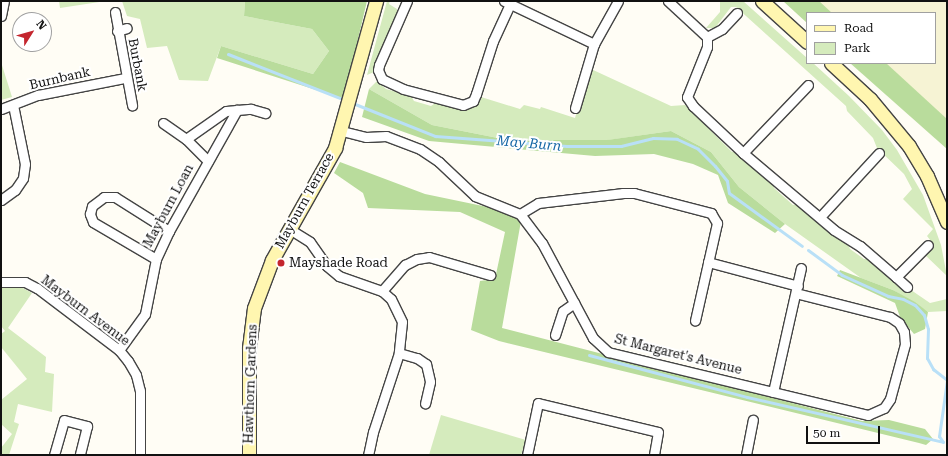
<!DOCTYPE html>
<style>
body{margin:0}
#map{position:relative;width:948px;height:456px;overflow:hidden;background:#fffdf5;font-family:"Roboto Serif",serif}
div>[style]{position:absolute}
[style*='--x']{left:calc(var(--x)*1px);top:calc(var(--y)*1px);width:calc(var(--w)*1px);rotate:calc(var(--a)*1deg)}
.farmland>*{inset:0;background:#f6f3d4}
.green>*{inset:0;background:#d5ebbd}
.forest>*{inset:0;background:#b9dc9c}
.stream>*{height:3px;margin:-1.5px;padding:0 1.5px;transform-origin:1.5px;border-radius:1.5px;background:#b9e0f7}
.roads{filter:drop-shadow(1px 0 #444) drop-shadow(-1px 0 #444) drop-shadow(0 1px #444) drop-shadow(0 -1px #444)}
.street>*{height:9px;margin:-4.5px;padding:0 4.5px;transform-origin:4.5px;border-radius:4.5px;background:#fff}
.secondary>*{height:13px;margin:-6.5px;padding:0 6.5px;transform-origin:6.5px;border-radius:6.5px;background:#fff6b0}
.dots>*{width:11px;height:11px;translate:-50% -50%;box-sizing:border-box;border:2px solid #fff;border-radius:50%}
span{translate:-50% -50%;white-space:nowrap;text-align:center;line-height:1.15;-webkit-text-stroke:4px #fff;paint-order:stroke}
.street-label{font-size:13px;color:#111}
.poi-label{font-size:13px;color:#111}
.left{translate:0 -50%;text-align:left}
.water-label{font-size:14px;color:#1768a6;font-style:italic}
.frame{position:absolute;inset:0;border:2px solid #111;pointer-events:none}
.legend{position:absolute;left:806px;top:12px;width:130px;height:52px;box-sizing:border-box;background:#fff;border:1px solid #a0a0a0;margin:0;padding:5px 7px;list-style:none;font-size:12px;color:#111}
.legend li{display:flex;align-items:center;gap:8px;height:20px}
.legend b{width:20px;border:1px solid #a0a0a0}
.north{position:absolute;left:12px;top:12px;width:40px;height:40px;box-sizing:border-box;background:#fff;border:1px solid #a0a0a0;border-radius:50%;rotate:53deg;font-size:11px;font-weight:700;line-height:16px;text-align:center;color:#111}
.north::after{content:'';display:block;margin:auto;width:14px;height:18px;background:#c4262e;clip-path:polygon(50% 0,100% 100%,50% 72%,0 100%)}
.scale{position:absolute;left:806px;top:426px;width:74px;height:18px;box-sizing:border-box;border:2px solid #111;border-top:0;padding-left:5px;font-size:12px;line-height:14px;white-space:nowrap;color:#111;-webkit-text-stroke:3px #fff;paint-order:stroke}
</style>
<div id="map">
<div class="farmland">
<i style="clip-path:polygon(816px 1px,947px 1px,947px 125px,881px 63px,935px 63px,935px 13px,829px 13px)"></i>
</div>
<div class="green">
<i style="clip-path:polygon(59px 1px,106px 1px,60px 8px)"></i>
<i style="clip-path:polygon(122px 1px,245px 1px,244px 16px,312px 29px,329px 51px,313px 74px,221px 46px,208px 81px,179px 80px,167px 46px,147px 48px,140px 19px,127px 16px)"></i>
<i style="clip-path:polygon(387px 1px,390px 1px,389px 4px,397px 9px,397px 13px,374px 72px,367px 75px)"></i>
<i style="clip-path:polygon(720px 1px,743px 1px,807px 58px,807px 63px,813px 63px,849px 96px,882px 130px,897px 150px,923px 195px,941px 245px,947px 276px,925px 255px,934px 245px,927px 236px,933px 229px,903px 199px,912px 189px,904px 174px,877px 148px,873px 138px,847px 111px,846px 106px,736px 7px,731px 7px,715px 28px,706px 28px,720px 12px)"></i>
<i style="clip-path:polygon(1px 62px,12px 97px,1px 100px)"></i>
<i style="clip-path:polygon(591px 69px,671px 106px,685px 105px,732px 152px,736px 152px,773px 183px,774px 188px,793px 205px,797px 204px,848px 244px,850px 249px,864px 259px,869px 259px,903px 291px,911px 290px,930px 303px,947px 299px,947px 311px,928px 312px,893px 290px,861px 278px,785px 224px,739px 187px,711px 152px,671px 131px,608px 140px,508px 140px,432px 125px,369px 89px,377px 81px,386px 89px,411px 96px,414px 101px,431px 106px,437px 102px,465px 111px,475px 106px,481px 97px,520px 109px,524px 105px,540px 109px,541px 107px,575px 118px,577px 111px,580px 111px)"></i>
<i style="clip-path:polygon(12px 285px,21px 287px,32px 293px,8px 328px,46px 357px,45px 372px,54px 374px,52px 412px,18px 404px,14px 422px,19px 424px,9px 455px,1px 455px,1px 448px,12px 434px,1px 424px,1px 400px,27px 379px,1px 347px,1px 334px,5px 331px,1px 326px,1px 287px)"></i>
<i style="clip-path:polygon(441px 415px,526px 440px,521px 455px,429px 455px)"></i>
</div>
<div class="forest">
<i style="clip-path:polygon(245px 1px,367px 1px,344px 99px,217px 58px,221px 46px,313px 74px,329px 51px,312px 29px,244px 16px)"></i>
<i style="clip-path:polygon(783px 1px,819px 1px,832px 13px,807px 13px,807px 23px)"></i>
<i style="clip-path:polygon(850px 63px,886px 63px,947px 119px,947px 149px)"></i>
<i style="clip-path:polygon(369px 89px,432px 125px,508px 140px,607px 140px,671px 131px,711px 152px,739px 187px,785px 224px,775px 233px,728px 203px,718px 175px,693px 164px,654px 154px,595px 156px,429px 141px,362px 117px)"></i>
<i style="clip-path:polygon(340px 162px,425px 194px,502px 210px,521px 221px,502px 328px,862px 421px,889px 420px,925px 429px,933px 439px,926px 445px,919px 443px,499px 341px,471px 330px,480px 281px,495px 279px,505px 232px,460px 212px,368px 208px,363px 193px,334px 173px)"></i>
<i style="clip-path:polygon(840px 270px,893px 290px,915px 302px,928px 312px,925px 329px,914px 334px,900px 317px,895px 303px,837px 276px)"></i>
</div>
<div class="stream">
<i style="--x:228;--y:54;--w:126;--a:21.5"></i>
<i style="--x:350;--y:102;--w:92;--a:21.8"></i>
<i style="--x:435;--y:136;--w:132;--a:4.3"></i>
<i style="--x:567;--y:146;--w:54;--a:0"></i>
<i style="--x:621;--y:146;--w:33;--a:-14"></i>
<i style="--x:653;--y:138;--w:24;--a:2"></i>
<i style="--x:677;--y:139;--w:23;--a:25"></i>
<i style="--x:698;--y:149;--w:24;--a:45"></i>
<i style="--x:715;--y:166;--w:19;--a:51"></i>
<i style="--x:727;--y:181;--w:12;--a:81"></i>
<i style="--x:729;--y:193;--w:90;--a:36"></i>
<i style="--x:808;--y:250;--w:42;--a:36.3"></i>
<i style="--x:842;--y:275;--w:51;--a:24.5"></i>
<i style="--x:888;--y:296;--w:15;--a:11"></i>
<i style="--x:903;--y:299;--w:13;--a:27"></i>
<i style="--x:915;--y:305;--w:13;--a:48"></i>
<i style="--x:924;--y:315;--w:15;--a:74"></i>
<i style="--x:928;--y:329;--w:29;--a:92"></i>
<i style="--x:927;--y:358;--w:13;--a:61"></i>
<i style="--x:933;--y:369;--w:18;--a:38"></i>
<i style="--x:947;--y:380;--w:57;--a:98.1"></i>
<i style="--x:939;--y:436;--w:7;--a:56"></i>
<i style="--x:589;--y:355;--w:163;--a:14.9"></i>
<i style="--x:747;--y:397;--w:201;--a:12.9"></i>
</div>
<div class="roads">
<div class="street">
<i style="--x:407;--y:1;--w:70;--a:113.6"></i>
<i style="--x:379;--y:65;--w:5;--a:101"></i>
<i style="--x:378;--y:70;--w:10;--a:66"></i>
<i style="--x:382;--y:79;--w:23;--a:25"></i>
<i style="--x:403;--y:89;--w:62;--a:14.9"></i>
<i style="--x:463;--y:105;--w:11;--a:-22"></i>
<i style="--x:473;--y:101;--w:8;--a:-67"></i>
<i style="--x:476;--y:94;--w:56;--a:-72.2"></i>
<i style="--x:493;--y:41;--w:41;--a:-65.3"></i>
<i style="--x:504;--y:1;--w:100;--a:25.5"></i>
<i style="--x:594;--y:44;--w:49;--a:-60.8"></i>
<i style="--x:668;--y:1;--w:53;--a:42.7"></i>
<i style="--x:707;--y:37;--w:10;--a:90"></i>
<i style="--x:707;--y:47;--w:54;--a:111.8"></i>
<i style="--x:687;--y:97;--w:11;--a:56"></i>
<i style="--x:693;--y:106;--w:69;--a:43.2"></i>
<i style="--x:743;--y:153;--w:119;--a:40.2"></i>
<i style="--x:834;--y:230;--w:31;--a:32"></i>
<i style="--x:860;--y:246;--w:48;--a:40.7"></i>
<i style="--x:896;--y:277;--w:45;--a:-45"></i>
<i style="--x:115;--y:12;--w:95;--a:79.6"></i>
<i style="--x:1;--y:16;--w:15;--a:-79"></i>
<i style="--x:117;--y:31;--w:10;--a:-17"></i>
<i style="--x:707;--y:37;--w:17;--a:-28"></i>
<i style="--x:722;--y:29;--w:22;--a:-47"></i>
<i style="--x:575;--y:108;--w:67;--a:-73.5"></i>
<i style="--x:1;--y:109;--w:40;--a:-21"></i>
<i style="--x:38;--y:95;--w:89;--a:-11.1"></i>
<i style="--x:163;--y:123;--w:28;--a:35"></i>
<i style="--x:342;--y:131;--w:25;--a:14"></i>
<i style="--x:366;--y:137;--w:20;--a:-3"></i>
<i style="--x:386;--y:136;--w:36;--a:21"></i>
<i style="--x:420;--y:149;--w:23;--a:34"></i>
<i style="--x:439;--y:162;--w:50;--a:43.4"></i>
<i style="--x:475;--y:196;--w:48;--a:21.8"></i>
<i style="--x:520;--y:214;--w:36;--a:53"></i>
<i style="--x:542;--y:243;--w:108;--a:61.8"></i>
<i style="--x:593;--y:338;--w:21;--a:43"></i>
<i style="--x:608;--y:352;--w:268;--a:13.6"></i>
<i style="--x:868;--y:415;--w:17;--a:-24"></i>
<i style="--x:884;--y:408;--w:11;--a:-56"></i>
<i style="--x:890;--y:399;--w:57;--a:-74.7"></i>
<i style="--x:905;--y:344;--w:12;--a:-95"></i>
<i style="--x:904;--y:332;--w:10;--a:-119"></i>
<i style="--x:899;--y:323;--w:11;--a:-146"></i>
<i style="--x:890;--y:317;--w:97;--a:-165.7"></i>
<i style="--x:743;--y:153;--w:94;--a:-46.3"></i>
<i style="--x:208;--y:161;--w:31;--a:-135"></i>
<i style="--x:186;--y:139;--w:49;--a:-35"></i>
<i style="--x:226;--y:111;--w:25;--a:-5"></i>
<i style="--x:251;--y:109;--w:15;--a:16"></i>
<i style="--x:1;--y:200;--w:17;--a:-36"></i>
<i style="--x:15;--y:190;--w:14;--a:-56"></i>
<i style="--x:23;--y:178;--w:14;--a:-82"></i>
<i style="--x:25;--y:164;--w:60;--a:-101.5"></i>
<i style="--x:520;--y:214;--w:21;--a:-31"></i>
<i style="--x:538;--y:203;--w:86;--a:-6.7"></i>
<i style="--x:623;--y:193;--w:11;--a:0"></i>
<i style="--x:634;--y:193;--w:80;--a:14.6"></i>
<i style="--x:711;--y:213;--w:12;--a:59"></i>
<i style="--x:717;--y:223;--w:100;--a:102.7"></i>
<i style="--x:820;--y:217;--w:87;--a:-47.3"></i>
<i style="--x:291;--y:230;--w:22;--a:32"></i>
<i style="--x:310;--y:242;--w:29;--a:55"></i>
<i style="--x:327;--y:266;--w:16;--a:40"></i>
<i style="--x:339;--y:276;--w:46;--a:19.2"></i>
<i style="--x:382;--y:291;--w:12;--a:42"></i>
<i style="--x:391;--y:299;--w:25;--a:64"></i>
<i style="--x:402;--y:322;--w:31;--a:96"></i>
<i style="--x:399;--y:353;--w:83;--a:108.2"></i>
<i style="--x:373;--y:432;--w:24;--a:102"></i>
<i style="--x:156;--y:259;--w:73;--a:-149.6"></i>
<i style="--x:93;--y:222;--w:9;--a:-111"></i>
<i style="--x:90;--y:214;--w:8;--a:-76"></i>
<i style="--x:92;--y:206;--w:15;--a:-37"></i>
<i style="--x:104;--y:197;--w:11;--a:0"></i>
<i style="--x:115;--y:197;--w:64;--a:32.2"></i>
<i style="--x:708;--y:262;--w:93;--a:14.9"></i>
<i style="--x:896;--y:277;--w:15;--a:42"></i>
<i style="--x:1;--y:282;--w:24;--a:0"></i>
<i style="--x:25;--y:282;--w:13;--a:27"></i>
<i style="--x:37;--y:288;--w:103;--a:37.1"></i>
<i style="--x:119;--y:350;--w:14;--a:51"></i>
<i style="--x:128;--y:361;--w:16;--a:60"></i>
<i style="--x:136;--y:375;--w:16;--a:76"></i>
<i style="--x:140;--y:391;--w:64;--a:90"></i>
<i style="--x:382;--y:291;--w:35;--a:-49"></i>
<i style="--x:405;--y:265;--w:13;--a:-27"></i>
<i style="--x:417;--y:259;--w:12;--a:-9"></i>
<i style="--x:429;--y:257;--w:64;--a:16.4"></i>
<i style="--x:555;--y:335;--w:25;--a:-72"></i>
<i style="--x:563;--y:311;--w:14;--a:-36"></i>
<i style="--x:119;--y:350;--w:44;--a:-54.2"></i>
<i style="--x:145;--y:314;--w:56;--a:-78.7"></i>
<i style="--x:156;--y:259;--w:31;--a:-65"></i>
<i style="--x:169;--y:231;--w:139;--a:-60.7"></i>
<i style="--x:399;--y:353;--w:19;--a:16"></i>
<i style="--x:417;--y:358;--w:11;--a:34"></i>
<i style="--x:426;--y:364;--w:18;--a:77"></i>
<i style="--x:430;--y:382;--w:22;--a:103"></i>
<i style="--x:773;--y:392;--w:127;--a:-77.3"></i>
<i style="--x:54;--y:455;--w:36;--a:-74"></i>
<i style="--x:64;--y:420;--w:24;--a:15"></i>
<i style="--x:87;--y:426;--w:30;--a:104"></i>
<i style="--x:527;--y:455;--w:53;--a:-78.1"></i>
<i style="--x:538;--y:403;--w:123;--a:13.6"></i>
<i style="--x:658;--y:432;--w:23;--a:100"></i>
<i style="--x:746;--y:455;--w:36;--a:-79"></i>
</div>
<div class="secondary">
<i style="--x:762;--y:1;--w:61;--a:42.3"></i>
<i style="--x:831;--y:63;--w:53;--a:42.7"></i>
<i style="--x:870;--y:99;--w:61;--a:50.3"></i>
<i style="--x:909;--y:146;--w:35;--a:59"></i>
<i style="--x:927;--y:176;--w:50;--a:66.5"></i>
<i style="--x:249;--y:455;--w:107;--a:-90"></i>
<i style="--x:249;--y:348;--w:40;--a:-82.9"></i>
<i style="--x:254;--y:308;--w:51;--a:-69.4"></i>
<i style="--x:272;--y:260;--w:129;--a:-60.6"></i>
<i style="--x:335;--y:148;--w:153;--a:-74.4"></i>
</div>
</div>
<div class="dots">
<i style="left:281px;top:263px;background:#c4262e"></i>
</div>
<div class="street-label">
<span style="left:137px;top:65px;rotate:79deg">Burbank</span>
<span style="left:60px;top:79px;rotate:-13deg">Burnbank</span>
<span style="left:305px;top:201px;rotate:-61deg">Mayburn Terrace</span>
<span style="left:169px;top:206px;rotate:-62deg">Mayburn Loan</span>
<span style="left:85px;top:311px;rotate:37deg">Mayburn Avenue</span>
<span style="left:678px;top:355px;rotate:14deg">St Margaret's Avenue</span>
<span style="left:251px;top:384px;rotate:-88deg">Hawthorn Gardens</span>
</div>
<div class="poi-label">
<span class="left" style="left:289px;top:263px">Mayshade Road</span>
</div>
<div class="water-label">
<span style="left:529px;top:143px;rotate:5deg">May Burn</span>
</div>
<div class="frame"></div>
<ul class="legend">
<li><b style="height:5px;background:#fff6b0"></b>Road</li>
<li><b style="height:11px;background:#d5ebbd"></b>Park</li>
</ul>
<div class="north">N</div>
<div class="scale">50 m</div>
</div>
